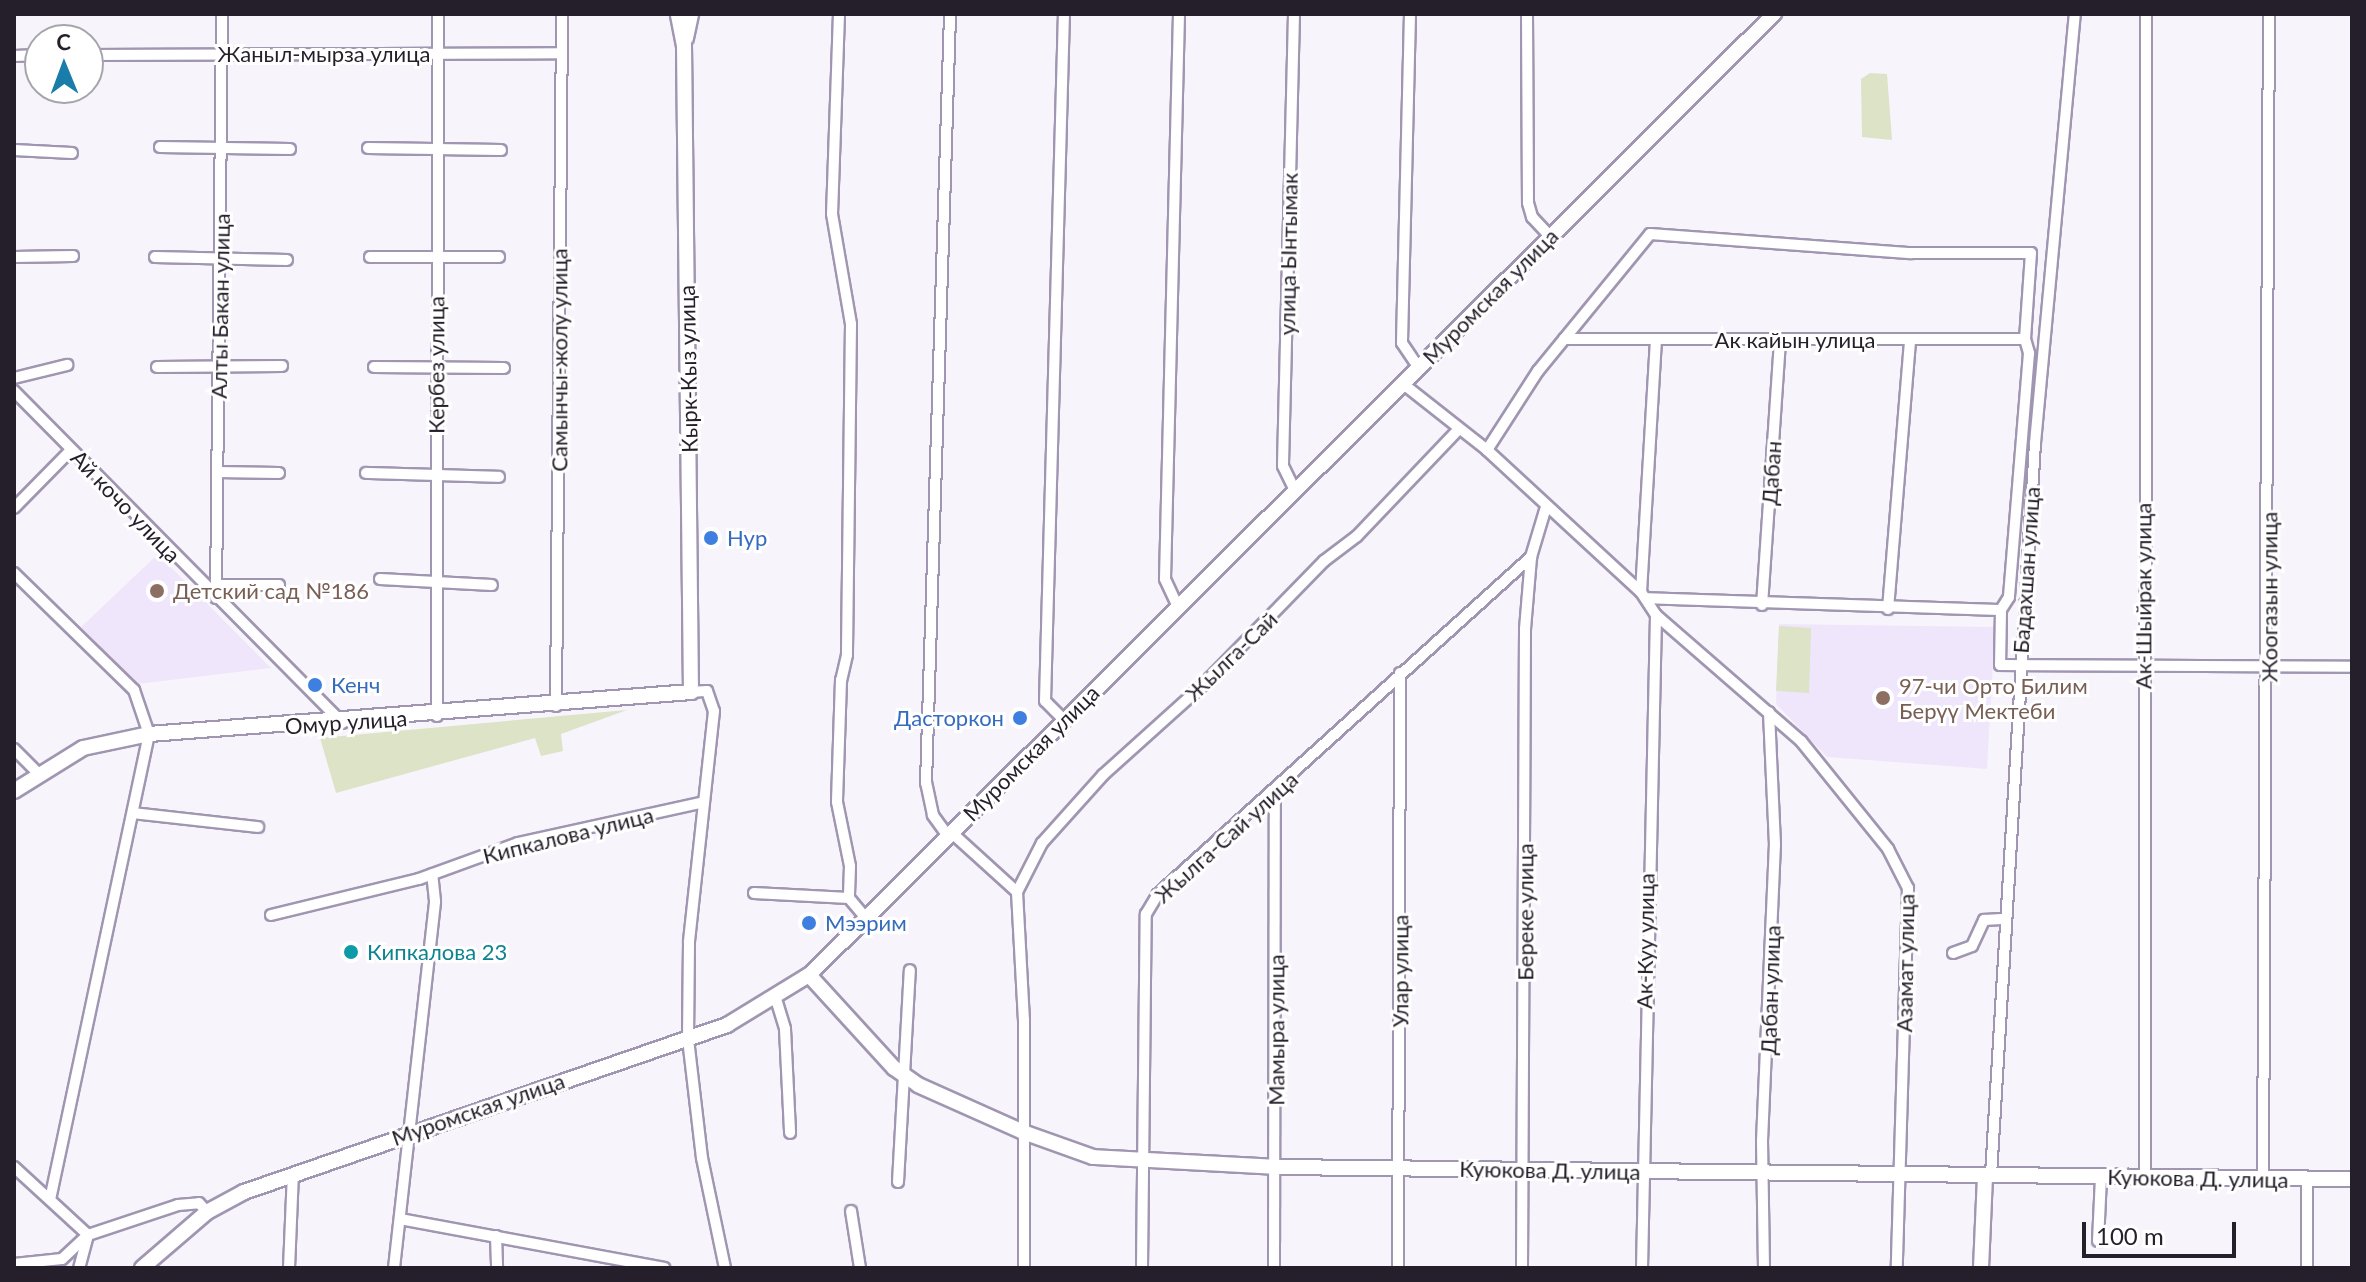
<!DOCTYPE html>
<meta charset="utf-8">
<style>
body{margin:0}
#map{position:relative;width:2366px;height:1282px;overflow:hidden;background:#f7f5fb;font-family:Lato,sans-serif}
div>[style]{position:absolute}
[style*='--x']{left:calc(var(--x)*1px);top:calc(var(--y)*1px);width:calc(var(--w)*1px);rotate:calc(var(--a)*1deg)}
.built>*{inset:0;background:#efe6fc}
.green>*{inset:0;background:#dce3c6}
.roads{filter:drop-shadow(2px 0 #a196b1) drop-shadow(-2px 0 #a196b1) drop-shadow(0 2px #a196b1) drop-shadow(0 -2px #a196b1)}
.street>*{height:10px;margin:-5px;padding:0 5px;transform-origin:5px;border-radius:5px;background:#fff}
.secondary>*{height:14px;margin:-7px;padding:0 7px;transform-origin:7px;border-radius:7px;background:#fff}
.dots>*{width:22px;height:22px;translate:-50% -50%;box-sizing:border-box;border:4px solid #fff;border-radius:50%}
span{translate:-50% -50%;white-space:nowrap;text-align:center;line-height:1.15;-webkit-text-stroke:6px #fff;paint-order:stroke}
.street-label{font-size:22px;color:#241f2a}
.shop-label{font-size:22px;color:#366cbe}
.left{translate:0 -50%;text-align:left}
.right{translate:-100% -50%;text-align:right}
.education-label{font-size:22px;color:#785e54}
.culture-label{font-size:22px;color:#0d838f}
.frame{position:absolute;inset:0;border:16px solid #241f2a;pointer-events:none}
.north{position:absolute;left:24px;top:24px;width:80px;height:80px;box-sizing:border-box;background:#fff;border:2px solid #a7a5aa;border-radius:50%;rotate:359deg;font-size:22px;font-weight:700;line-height:32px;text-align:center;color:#241f2a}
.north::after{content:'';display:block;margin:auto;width:28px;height:36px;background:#1a7da9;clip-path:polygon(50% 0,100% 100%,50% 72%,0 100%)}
.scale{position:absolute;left:2082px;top:1222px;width:154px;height:36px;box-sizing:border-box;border:4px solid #241f2a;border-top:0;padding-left:10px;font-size:24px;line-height:28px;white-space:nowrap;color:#241f2a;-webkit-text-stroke:6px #fff;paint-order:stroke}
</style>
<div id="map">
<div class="built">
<i style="clip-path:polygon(158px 554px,271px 668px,138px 684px,81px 627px)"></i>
<i style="clip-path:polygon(1779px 624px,1995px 627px,1987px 769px,1827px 757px,1776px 704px)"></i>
</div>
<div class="green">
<i style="clip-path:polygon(1870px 73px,1887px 74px,1892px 140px,1862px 137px,1861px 79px)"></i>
<i style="clip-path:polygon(1779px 626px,1811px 628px,1809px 693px,1776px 691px)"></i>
<i style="clip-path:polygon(627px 710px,561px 734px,563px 751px,541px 756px,535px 738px,336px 793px,320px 738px)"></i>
</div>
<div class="roads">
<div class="street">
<i style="--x:839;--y:14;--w:200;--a:92"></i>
<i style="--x:832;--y:214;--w:112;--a:80.2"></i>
<i style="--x:851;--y:324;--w:331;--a:90.7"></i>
<i style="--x:847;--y:655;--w:26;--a:103"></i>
<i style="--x:841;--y:680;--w:122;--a:91.9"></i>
<i style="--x:837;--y:802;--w:65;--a:78.5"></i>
<i style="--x:850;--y:866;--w:32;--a:92"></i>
<i style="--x:849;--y:898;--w:25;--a:50"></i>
<i style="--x:1294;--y:14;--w:452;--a:91.4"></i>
<i style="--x:1283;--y:466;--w:28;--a:64"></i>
<i style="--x:1410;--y:14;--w:329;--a:91.4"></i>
<i style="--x:1402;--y:343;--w:29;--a:56"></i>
<i style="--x:1527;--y:14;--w:189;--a:89.7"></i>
<i style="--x:1528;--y:203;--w:15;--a:74"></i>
<i style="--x:1532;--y:217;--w:26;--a:47"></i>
<i style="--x:88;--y:55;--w:473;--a:-0.2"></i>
<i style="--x:14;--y:56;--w:26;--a:-2"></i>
<i style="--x:160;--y:147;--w:130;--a:0.9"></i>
<i style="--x:368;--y:148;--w:133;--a:0.9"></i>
<i style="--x:14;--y:150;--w:58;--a:3"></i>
<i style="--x:14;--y:257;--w:59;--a:-1"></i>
<i style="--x:155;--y:257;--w:132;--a:1.3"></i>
<i style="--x:370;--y:257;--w:129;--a:0"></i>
<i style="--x:1564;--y:339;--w:461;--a:0"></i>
<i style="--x:157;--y:367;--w:125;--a:-0.5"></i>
<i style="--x:374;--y:367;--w:130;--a:0.4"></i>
<i style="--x:14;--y:378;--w:55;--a:-13.8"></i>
<i style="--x:1402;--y:383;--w:108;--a:38.2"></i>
<i style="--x:1487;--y:450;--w:209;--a:42.7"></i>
<i style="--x:1641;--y:592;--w:27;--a:57"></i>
<i style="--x:1656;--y:615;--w:192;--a:41"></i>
<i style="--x:1801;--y:741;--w:139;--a:51.1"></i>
<i style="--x:1888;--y:849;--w:44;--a:62.9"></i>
<i style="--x:1908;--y:888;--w:380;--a:91.7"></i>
<i style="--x:14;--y:391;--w:467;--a:45.3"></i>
<i style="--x:1487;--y:450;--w:94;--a:-57.2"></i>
<i style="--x:1538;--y:371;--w:177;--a:-50.7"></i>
<i style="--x:1650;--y:234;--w:262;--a:4.2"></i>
<i style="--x:1911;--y:253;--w:120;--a:0"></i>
<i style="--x:2031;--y:253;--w:86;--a:94"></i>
<i style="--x:2025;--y:339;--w:15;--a:74"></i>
<i style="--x:2029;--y:353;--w:245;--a:94.7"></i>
<i style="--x:2009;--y:597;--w:15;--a:122"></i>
<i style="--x:2001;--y:610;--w:355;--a:-178.1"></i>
<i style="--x:217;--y:472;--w:62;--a:0.9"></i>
<i style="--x:366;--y:473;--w:133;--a:1.7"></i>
<i style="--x:14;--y:508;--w:81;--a:-45.5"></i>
<i style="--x:14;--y:573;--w:168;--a:44.3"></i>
<i style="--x:134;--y:690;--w:46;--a:71.2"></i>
<i style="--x:149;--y:734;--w:474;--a:102"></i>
<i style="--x:380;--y:579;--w:112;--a:3.1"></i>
<i style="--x:216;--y:585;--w:63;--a:0"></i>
<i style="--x:1641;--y:592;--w:251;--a:-86.6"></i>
<i style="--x:216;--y:598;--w:584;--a:-89.41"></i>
<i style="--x:1762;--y:605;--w:266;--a:-86.1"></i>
<i style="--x:1178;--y:607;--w:31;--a:-115"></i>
<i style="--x:1165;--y:579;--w:565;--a:-88.58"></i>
<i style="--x:1888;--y:609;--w:270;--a:-85.3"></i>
<i style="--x:2001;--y:610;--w:55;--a:91"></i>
<i style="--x:2000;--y:665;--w:352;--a:0.3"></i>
<i style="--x:691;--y:692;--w:16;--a:-4"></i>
<i style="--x:707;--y:691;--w:21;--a:71"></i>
<i style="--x:714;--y:711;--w:233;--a:96.2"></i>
<i style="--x:689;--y:943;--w:96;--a:90.6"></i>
<i style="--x:688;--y:1039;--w:120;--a:83.3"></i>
<i style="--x:702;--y:1158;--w:112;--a:78.2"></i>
<i style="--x:556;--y:706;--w:692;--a:-89.5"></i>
<i style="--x:437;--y:716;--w:702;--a:-89.92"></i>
<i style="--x:1063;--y:719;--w:25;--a:-135"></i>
<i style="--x:1045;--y:701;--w:687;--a:-88.42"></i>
<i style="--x:14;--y:749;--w:37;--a:45"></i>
<i style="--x:133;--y:813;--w:126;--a:6.4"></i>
<i style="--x:952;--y:833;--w:88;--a:42.2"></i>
<i style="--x:1017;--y:892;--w:128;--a:86.9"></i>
<i style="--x:1024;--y:1020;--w:248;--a:90"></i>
<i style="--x:948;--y:836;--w:26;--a:-126"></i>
<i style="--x:933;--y:815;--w:33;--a:-102"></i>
<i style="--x:926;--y:783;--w:769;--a:-88.21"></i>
<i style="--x:1017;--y:892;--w:55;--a:-63"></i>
<i style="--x:1042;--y:843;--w:91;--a:-48.1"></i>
<i style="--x:1103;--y:775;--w:133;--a:-42"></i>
<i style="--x:1202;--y:686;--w:175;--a:-45.7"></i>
<i style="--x:1324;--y:561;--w:41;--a:-37.1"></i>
<i style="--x:1357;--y:536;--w:148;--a:-46.4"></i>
<i style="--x:754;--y:893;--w:95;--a:3"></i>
<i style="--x:271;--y:915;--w:152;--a:-13.7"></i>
<i style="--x:419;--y:879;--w:105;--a:-20"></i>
<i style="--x:518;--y:843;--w:190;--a:-12.4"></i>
<i style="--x:1953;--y:953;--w:20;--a:-20"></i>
<i style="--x:1972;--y:946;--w:29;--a:-65"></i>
<i style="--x:1984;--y:920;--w:22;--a:-3"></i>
<i style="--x:776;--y:999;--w:31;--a:73"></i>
<i style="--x:785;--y:1029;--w:104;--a:87.2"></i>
<i style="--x:14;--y:1167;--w:100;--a:42.6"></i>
<i style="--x:88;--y:1235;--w:34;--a:105"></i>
<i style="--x:1991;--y:1175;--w:733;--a:-86.56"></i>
<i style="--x:2035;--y:443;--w:431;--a:-84.7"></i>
<i style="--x:2145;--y:1178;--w:1164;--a:-89.95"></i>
<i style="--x:2263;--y:1180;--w:1166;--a:-89.71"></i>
<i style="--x:898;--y:1182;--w:212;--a:-86.8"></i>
<i style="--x:851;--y:1211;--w:58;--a:81"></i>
<i style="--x:400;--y:1219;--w:269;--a:10.5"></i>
<i style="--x:496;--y:1236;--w:32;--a:88"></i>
<i style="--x:2098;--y:1241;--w:64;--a:-87.3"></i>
<i style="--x:14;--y:1264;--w:48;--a:-5.9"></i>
<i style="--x:62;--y:1259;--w:35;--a:-43"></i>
<i style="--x:88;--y:1235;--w:95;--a:-18.4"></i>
<i style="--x:178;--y:1205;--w:21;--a:-5"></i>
<i style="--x:199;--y:1203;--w:12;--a:48"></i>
<i style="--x:289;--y:1268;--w:94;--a:-87.6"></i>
<i style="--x:394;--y:1268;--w:369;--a:-83.6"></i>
<i style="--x:435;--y:901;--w:27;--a:-96"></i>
<i style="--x:1142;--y:1268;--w:354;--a:-89.4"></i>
<i style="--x:1146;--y:914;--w:23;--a:-59"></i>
<i style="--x:1158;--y:894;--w:503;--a:-42.1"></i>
<i style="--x:1531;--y:557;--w:52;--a:-73.3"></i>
<i style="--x:1274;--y:1268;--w:475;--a:-89.9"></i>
<i style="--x:1398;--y:1268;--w:595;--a:-89.81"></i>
<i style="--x:1522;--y:1268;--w:639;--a:-89.73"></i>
<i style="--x:1525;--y:629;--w:72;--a:-85.2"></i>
<i style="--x:1642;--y:1268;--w:653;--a:-88.77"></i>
<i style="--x:1764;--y:1268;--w:127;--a:-90.9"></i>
<i style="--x:1762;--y:1141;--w:296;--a:-87.5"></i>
<i style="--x:1775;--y:845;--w:133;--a:-92.6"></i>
<i style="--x:2307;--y:1268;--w:88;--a:-90"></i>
</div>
<div class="secondary">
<i style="--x:686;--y:38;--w:25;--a:-78"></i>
<i style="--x:14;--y:791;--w:81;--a:-31.9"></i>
<i style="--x:83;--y:748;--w:67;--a:-12"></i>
<i style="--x:149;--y:734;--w:544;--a:-4.43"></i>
<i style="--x:691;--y:692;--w:646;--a:-90.62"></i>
<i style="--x:684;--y:46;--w:33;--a:-101"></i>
<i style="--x:809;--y:975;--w:126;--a:47.6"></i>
<i style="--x:894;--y:1068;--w:29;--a:35"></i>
<i style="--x:918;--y:1085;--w:115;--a:24.1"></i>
<i style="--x:1023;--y:1132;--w:74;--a:19.7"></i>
<i style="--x:1093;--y:1157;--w:183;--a:3.1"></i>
<i style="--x:1276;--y:1167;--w:1076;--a:0.64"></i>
<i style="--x:142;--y:1268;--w:86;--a:-40.7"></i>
<i style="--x:207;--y:1212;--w:42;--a:-28.4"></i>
<i style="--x:244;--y:1192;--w:511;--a:-19.07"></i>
<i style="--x:727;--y:1025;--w:96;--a:-31.4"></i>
<i style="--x:809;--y:975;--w:1362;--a:-44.88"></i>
<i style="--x:1981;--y:1268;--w:93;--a:-87.5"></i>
</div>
</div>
<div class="dots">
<i style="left:711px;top:538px;background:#3f7fe0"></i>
<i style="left:157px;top:591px;background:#8d6e63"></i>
<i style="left:315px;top:685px;background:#3f7fe0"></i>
<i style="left:1883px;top:698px;background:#8d6e63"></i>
<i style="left:1020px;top:718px;background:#3f7fe0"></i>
<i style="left:809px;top:923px;background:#3f7fe0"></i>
<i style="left:351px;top:952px;background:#0f9aa8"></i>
</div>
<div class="street-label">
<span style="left:324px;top:54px">Жаныл-мырза улица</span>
<span style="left:1288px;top:254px;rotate:-89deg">улица Ынтымак</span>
<span style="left:1490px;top:296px;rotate:-45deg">Муромская улица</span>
<span style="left:220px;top:306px;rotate:-89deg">Алты Бакан улица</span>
<span style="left:1795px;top:340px">Ак кайын улица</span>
<span style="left:559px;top:360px;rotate:-90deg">Самынчы-жолу улица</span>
<span style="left:436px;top:365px;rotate:-90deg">Кербез улица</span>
<span style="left:688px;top:369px;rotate:-91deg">Кырк-Кыз улица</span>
<span style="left:1771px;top:473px;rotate:-86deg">Дабан</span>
<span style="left:126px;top:506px;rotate:46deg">Ай кочо улица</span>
<span style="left:2026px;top:570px;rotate:-86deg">Бадахшан улица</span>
<span style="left:2143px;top:596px;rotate:-90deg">Ак-Шыйрак улица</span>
<span style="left:2269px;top:597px;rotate:-90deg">Жоогазын улица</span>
<span style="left:1231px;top:656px;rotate:-44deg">Жылга-Сай</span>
<span style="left:346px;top:722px;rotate:-4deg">Омур улица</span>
<span style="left:1031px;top:753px;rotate:-45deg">Муромская улица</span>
<span style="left:568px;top:835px;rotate:-14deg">Кипкалова улица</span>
<span style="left:1226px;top:837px;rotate:-42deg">Жылга-Сай улица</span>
<span style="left:1525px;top:912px;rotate:-90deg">Береке улица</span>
<span style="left:1645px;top:941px;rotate:-89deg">Ак-Куу улица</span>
<span style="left:1905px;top:963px;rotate:-89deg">Азамат улица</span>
<span style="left:1400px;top:971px;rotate:-90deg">Улар улица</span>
<span style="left:1770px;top:990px;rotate:-88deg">Дабан улица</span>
<span style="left:1276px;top:1030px;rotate:-90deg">Мамыра улица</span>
<span style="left:478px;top:1109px;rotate:-19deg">Муромская улица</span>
<span style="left:1550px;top:1170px;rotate:1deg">Куюкова Д. улица</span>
<span style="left:2198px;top:1178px;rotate:1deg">Куюкова Д. улица</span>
</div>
<div class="shop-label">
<span class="left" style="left:727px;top:538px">Нур</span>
<span class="left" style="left:331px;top:685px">Кенч</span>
<span class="right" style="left:1004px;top:718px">Дасторкон</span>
<span class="left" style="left:825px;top:923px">Мээрим</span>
</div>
<div class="education-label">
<span class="left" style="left:173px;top:591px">Детский сад №186</span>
<span class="left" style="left:1899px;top:698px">97-чи Орто Билим<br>Берүү Мектеби</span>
</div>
<div class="culture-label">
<span class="left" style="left:367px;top:952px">Кипкалова 23</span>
</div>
<div class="frame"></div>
<div class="north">С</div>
<div class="scale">100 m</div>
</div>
